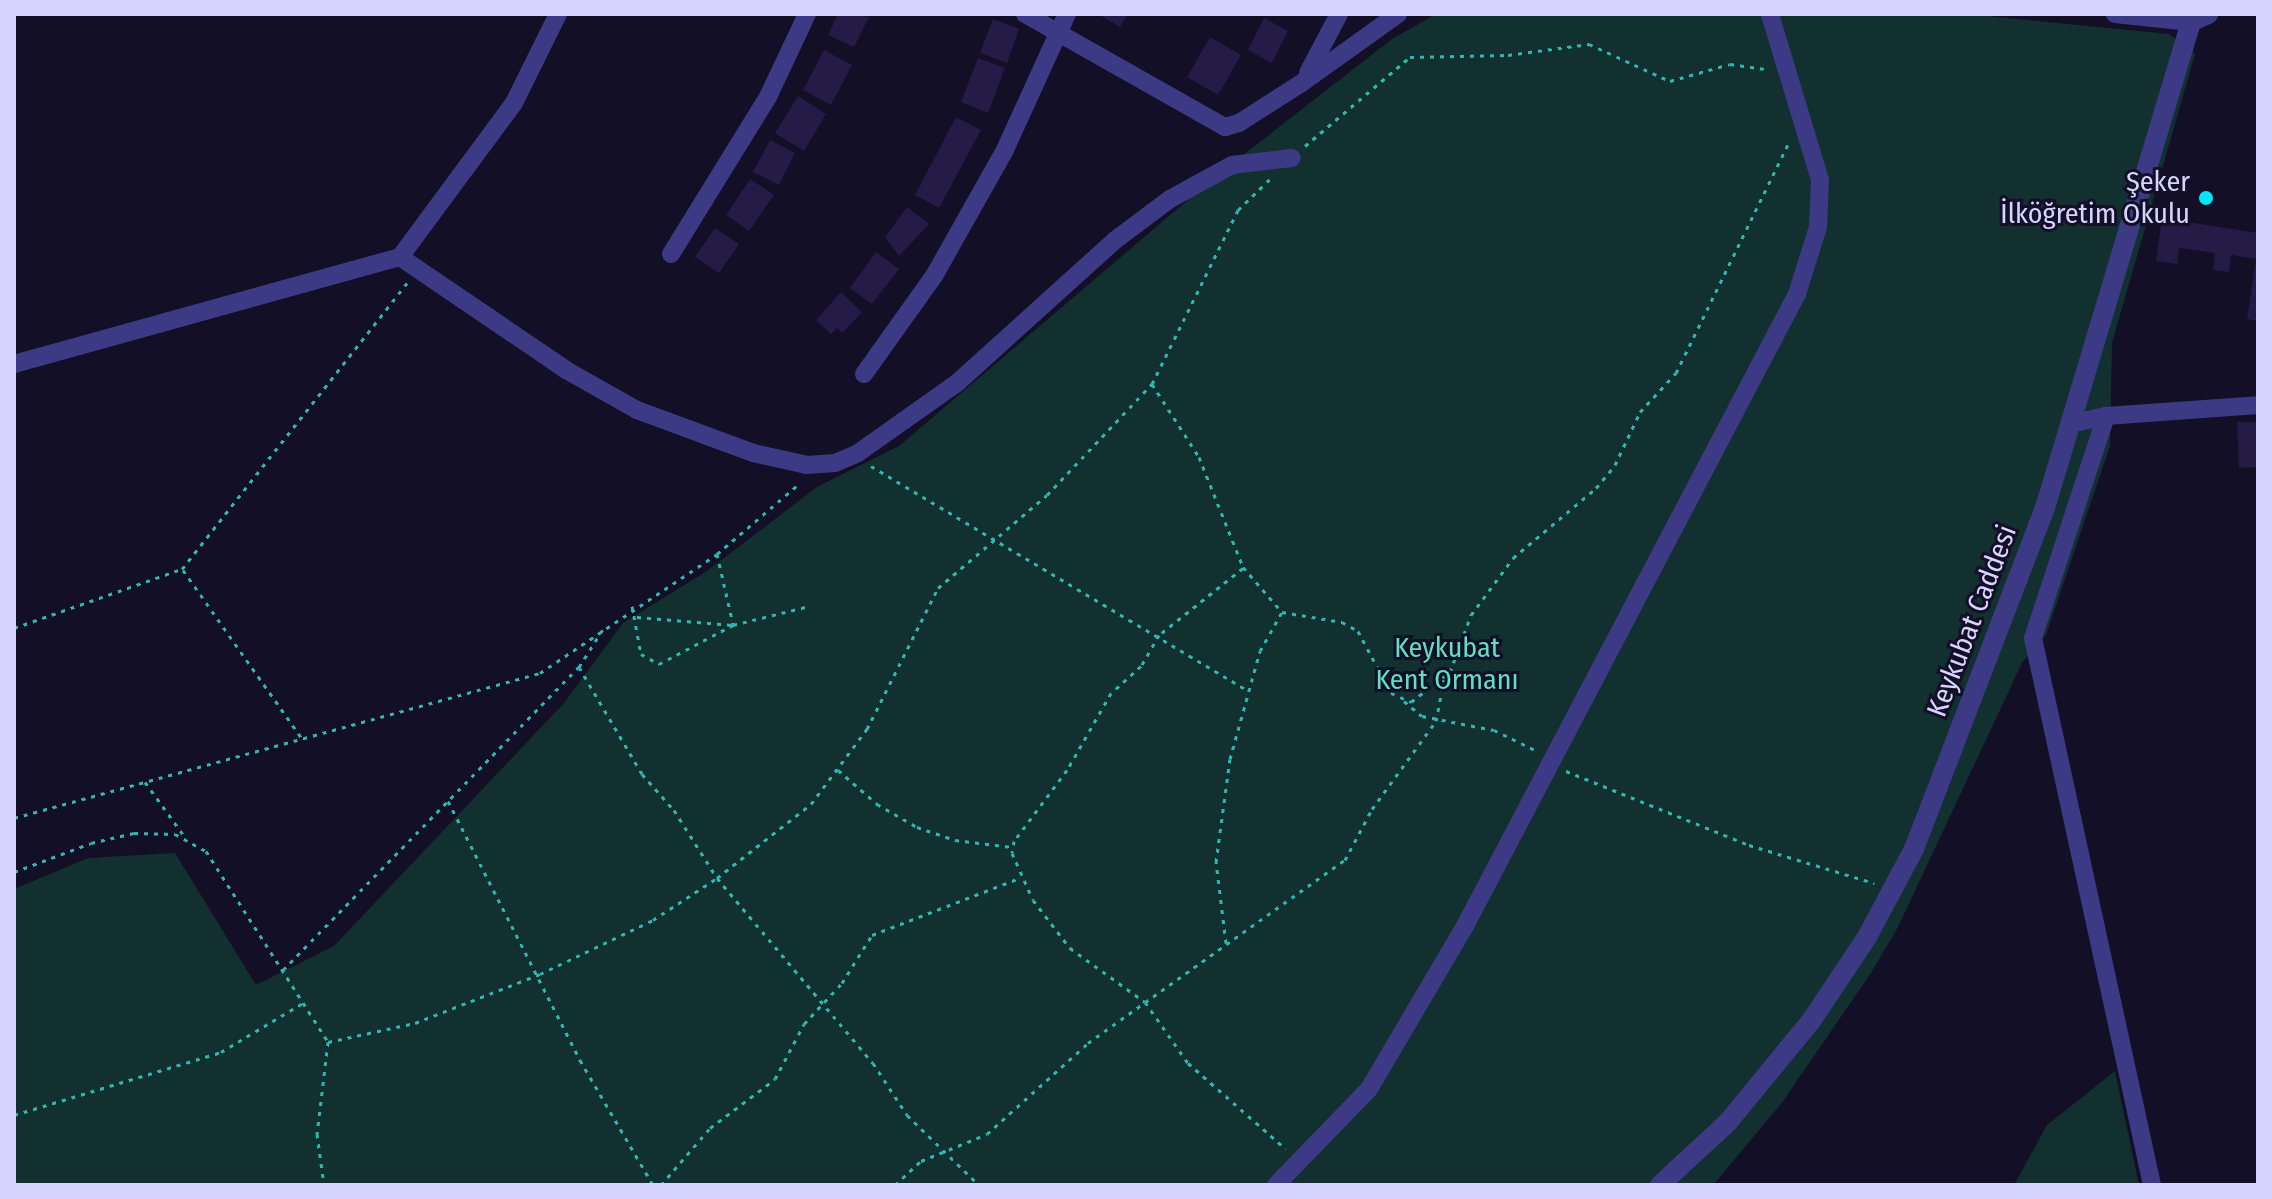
<!DOCTYPE html>
<meta charset="utf-8">
<style>
body{margin:0}
#map{position:relative;width:2272px;height:1199px;overflow:hidden;background:#130f26;font-family:"Fira Sans Condensed",sans-serif}
div>[style]{position:absolute}
[style*='--x']{left:calc(var(--x)*1px);top:calc(var(--y)*1px);width:calc(var(--w)*1px);rotate:calc(var(--a)*1deg)}
.green>*{inset:0;background:#12302f}
.building>*{inset:0;background:#241b47}
.path>*{height:3px;margin-top:-1.5px;transform-origin:0;background:repeating-linear-gradient(90deg,#2fb8b0 0 4px,transparent 0 10px)}
.minor>*{height:18px;margin:-9px;padding:0 9px;transform-origin:9px;border-radius:9px;background:#3d3a85}
.tertiary>*{height:20px;margin:-10px;padding:0 10px;transform-origin:10px;border-radius:10px;background:#3d3a85}
.dots>*{width:22px;height:22px;translate:-50% -50%;box-sizing:border-box;border:4px solid #130f26;border-radius:50%}
span{translate:-50% -50%;white-space:nowrap;text-align:center;line-height:1.15;-webkit-text-stroke:6px #130f26;paint-order:stroke}
.poi-label{font-size:28px;color:#d9d4ff}
.right{translate:-100% -50%;text-align:right}
.street-label{font-size:28px;color:#d9d4ff}
.park-label{font-size:28px;color:#5fe0c0}
.frame{position:absolute;inset:0;border:16px solid #d9d4ff;pointer-events:none}
</style>
<div id="map">
<div class="green">
<i style="clip-path:polygon(1436px 14px,1967px 14px,2169px 34px,2195px 54px,2112px 343px,2110px 446px,2046px 635px,2022px 663px,1898px 927px,1871px 973px,1781px 1104px,1713px 1185px,14px 1185px,14px 889px,88px 858px,175px 853px,256px 985px,334px 946px,564px 703px,623px 623px,707px 571px,817px 487px,899px 446px,1216px 176px,1392px 39px)"></i>
<i style="clip-path:polygon(2115px 1071px,2139px 1185px,2014px 1185px,2047px 1125px)"></i>
</div>
<div class="building">
<i style="clip-path:polygon(838px 14px,869px 17px,854px 47px,828px 35px)"></i>
<i style="clip-path:polygon(1098px 14px,1128px 14px,1120px 27px)"></i>
<i style="clip-path:polygon(1264px 18px,1288px 31px,1272px 63px,1248px 50px)"></i>
<i style="clip-path:polygon(993px 19px,1019px 29px,1007px 63px,980px 53px)"></i>
<i style="clip-path:polygon(1210px 37px,1241px 55px,1218px 95px,1187px 77px)"></i>
<i style="clip-path:polygon(824px 50px,852px 65px,831px 105px,803px 90px)"></i>
<i style="clip-path:polygon(978px 58px,1005px 68px,988px 113px,961px 102px)"></i>
<i style="clip-path:polygon(798px 96px,826px 114px,804px 151px,775px 133px)"></i>
<i style="clip-path:polygon(956px 117px,981px 130px,939px 208px,915px 195px)"></i>
<i style="clip-path:polygon(770px 140px,795px 153px,779px 185px,753px 172px)"></i>
<i style="clip-path:polygon(750px 179px,774px 195px,749px 231px,726px 215px)"></i>
<i style="clip-path:polygon(907px 207px,929px 224px,899px 256px,885px 237px)"></i>
<i style="clip-path:polygon(2162px 218px,2258px 233px,2258px 321px,2247px 319px,2256px 259px,2231px 255px,2229px 272px,2213px 270px,2215px 253px,2179px 248px,2177px 264px,2156px 261px)"></i>
<i style="clip-path:polygon(715px 228px,739px 244px,719px 273px,695px 257px)"></i>
<i style="clip-path:polygon(876px 252px,899px 269px,872px 304px,850px 288px)"></i>
<i style="clip-path:polygon(841px 292px,862px 312px,842px 333px,837px 328px,831px 334px,816px 320px)"></i>
<i style="clip-path:polygon(2237px 422px,2257px 422px,2258px 467px,2239px 468px)"></i>
</div>
<div class="path">
<i style="--x:1305;--y:146;--w:138;--a:-40.3"></i>
<i style="--x:1410;--y:57;--w:98;--a:-1.2"></i>
<i style="--x:1508;--y:55;--w:82;--a:-7.7"></i>
<i style="--x:1589;--y:44;--w:89;--a:24.6"></i>
<i style="--x:1670;--y:81;--w:62;--a:-15.8"></i>
<i style="--x:1730;--y:64;--w:37;--a:8"></i>
<i style="--x:1152;--y:384;--w:87;--a:57.2"></i>
<i style="--x:1199;--y:457;--w:118;--a:68.2"></i>
<i style="--x:1243;--y:567;--w:60;--a:49.1"></i>
<i style="--x:1282;--y:612;--w:61;--a:9.5"></i>
<i style="--x:1342;--y:622;--w:18;--a:29"></i>
<i style="--x:1358;--y:631;--w:70;--a:62"></i>
<i style="--x:1391;--y:693;--w:22;--a:24"></i>
<i style="--x:1411;--y:702;--w:49;--a:-37.6"></i>
<i style="--x:1450;--y:672;--w:61;--a:-69.8"></i>
<i style="--x:1471;--y:615;--w:71;--a:-53.6"></i>
<i style="--x:1513;--y:558;--w:109;--a:-40.1"></i>
<i style="--x:1596;--y:488;--w:30;--a:-50"></i>
<i style="--x:1615;--y:465;--w:59;--a:-64.7"></i>
<i style="--x:1640;--y:412;--w:53;--a:-47.3"></i>
<i style="--x:1676;--y:373;--w:257;--a:-63.9"></i>
<i style="--x:871;--y:466;--w:439;--a:30.8"></i>
<i style="--x:717;--y:554;--w:72;--a:77.1"></i>
<i style="--x:1243;--y:568;--w:107;--a:141.4"></i>
<i style="--x:1159;--y:635;--w:36;--a:120"></i>
<i style="--x:1141;--y:666;--w:40;--a:138"></i>
<i style="--x:1111;--y:693;--w:89;--a:119.7"></i>
<i style="--x:1067;--y:770;--w:89;--a:126.7"></i>
<i style="--x:1014;--y:841;--w:12;--a:99"></i>
<i style="--x:1012;--y:853;--w:51;--a:65.9"></i>
<i style="--x:1033;--y:900;--w:61;--a:52.4"></i>
<i style="--x:1070;--y:948;--w:92;--a:35.8"></i>
<i style="--x:1145;--y:1002;--w:75;--a:54.8"></i>
<i style="--x:1188;--y:1063;--w:130;--a:41.3"></i>
<i style="--x:183;--y:570;--w:208;--a:54.8"></i>
<i style="--x:632;--y:606;--w:49;--a:79.4"></i>
<i style="--x:641;--y:654;--w:21;--a:29"></i>
<i style="--x:659;--y:664;--w:84;--a:-27.8"></i>
<i style="--x:733;--y:625;--w:79;--a:-13.9"></i>
<i style="--x:637;--y:617;--w:96;--a:4.8"></i>
<i style="--x:14;--y:628;--w:178;--a:-19.4"></i>
<i style="--x:182;--y:569;--w:365;--a:-51.8"></i>
<i style="--x:579;--y:667;--w:124;--a:59.5"></i>
<i style="--x:642;--y:774;--w:48;--a:48.4"></i>
<i style="--x:674;--y:810;--w:80;--a:57.7"></i>
<i style="--x:717;--y:878;--w:242;--a:49.9"></i>
<i style="--x:873;--y:1063;--w:62;--a:56.8"></i>
<i style="--x:907;--y:1115;--w:100;--a:44.2"></i>
<i style="--x:1404;--y:701;--w:23;--a:40"></i>
<i style="--x:1422;--y:716;--w:73;--a:11"></i>
<i style="--x:1494;--y:730;--w:48;--a:26"></i>
<i style="--x:838;--y:770;--w:52;--a:41.1"></i>
<i style="--x:877;--y:804;--w:46;--a:29.9"></i>
<i style="--x:917;--y:827;--w:40;--a:18.9"></i>
<i style="--x:955;--y:840;--w:57;--a:7"></i>
<i style="--x:1566;--y:771;--w:197;--a:22"></i>
<i style="--x:1749;--y:845;--w:131;--a:16.9"></i>
<i style="--x:145;--y:782;--w:68;--a:54"></i>
<i style="--x:448;--y:801;--w:291;--a:63"></i>
<i style="--x:580;--y:1060;--w:145;--a:59.7"></i>
<i style="--x:14;--y:818;--w:546;--a:-15.41"></i>
<i style="--x:540;--y:673;--w:213;--a:-33.9"></i>
<i style="--x:717;--y:554;--w:109;--a:-40.5"></i>
<i style="--x:14;--y:872;--w:82;--a:-20.6"></i>
<i style="--x:91;--y:843;--w:44;--a:-13.1"></i>
<i style="--x:134;--y:833;--w:41;--a:1.4"></i>
<i style="--x:175;--y:834;--w:35;--a:29"></i>
<i style="--x:206;--y:851;--w:227;--a:57.4"></i>
<i style="--x:328;--y:1042;--w:93;--a:96.8"></i>
<i style="--x:317;--y:1134;--w:51;--a:82.2"></i>
<i style="--x:1226;--y:943;--w:82;--a:-97"></i>
<i style="--x:1216;--y:862;--w:104;--a:-82.3"></i>
<i style="--x:1230;--y:759;--w:112;--a:-74.5"></i>
<i style="--x:1260;--y:651;--w:45;--a:-60.6"></i>
<i style="--x:283;--y:970;--w:424;--a:-45.7"></i>
<i style="--x:579;--y:667;--w:45;--a:-57.7"></i>
<i style="--x:328;--y:1042;--w:89;--a:-12.3"></i>
<i style="--x:415;--y:1023;--w:134;--a:-21.4"></i>
<i style="--x:540;--y:974;--w:125;--a:-25.5"></i>
<i style="--x:653;--y:920;--w:77;--a:-33.3"></i>
<i style="--x:717;--y:878;--w:120;--a:-38.2"></i>
<i style="--x:811;--y:804;--w:94;--a:-53.3"></i>
<i style="--x:867;--y:729;--w:158;--a:-63.3"></i>
<i style="--x:938;--y:588;--w:143;--a:-40.5"></i>
<i style="--x:1047;--y:495;--w:153;--a:-46.6"></i>
<i style="--x:1152;--y:384;--w:194;--a:-63.7"></i>
<i style="--x:1238;--y:210;--w:45;--a:-44.1"></i>
<i style="--x:14;--y:1115;--w:216;--a:-16.9"></i>
<i style="--x:221;--y:1052;--w:96;--a:-30.9"></i>
<i style="--x:661;--y:1185;--w:75;--a:-49.3"></i>
<i style="--x:710;--y:1128;--w:81;--a:-37"></i>
<i style="--x:775;--y:1079;--w:62;--a:-62.2"></i>
<i style="--x:804;--y:1024;--w:56;--a:-47.2"></i>
<i style="--x:842;--y:983;--w:57;--a:-58"></i>
<i style="--x:872;--y:935;--w:159;--a:-21.1"></i>
<i style="--x:895;--y:1185;--w:35;--a:-43"></i>
<i style="--x:921;--y:1161;--w:71;--a:-22.2"></i>
<i style="--x:987;--y:1134;--w:136;--a:-42"></i>
<i style="--x:1088;--y:1043;--w:315;--a:-35.5"></i>
<i style="--x:1345;--y:860;--w:58;--a:-62.1"></i>
<i style="--x:1372;--y:809;--w:109;--a:-54"></i>
<i style="--x:1436;--y:721;--w:42;--a:-79"></i>
</div>
<div class="minor">
<i style="--x:1025;--y:14;--w:230;--a:29.5"></i>
<i style="--x:1225;--y:127;--w:15;--a:-16"></i>
<i style="--x:1239;--y:123;--w:76;--a:-32.6"></i>
<i style="--x:1303;--y:82;--w:117;--a:-35.6"></i>
<i style="--x:2115;--y:14;--w:76;--a:6"></i>
<i style="--x:2191;--y:22;--w:8;--a:-83"></i>
<i style="--x:1308;--y:73;--w:67;--a:-62.3"></i>
<i style="--x:671;--y:254;--w:185;--a:-58.3"></i>
<i style="--x:768;--y:97;--w:92;--a:-64.8"></i>
<i style="--x:400;--y:257;--w:192;--a:-53.5"></i>
<i style="--x:514;--y:103;--w:99;--a:-63.7"></i>
<i style="--x:14;--y:364;--w:401;--a:-15.5"></i>
<i style="--x:400;--y:257;--w:201;--a:34.2"></i>
<i style="--x:566;--y:370;--w:81;--a:29.4"></i>
<i style="--x:637;--y:410;--w:124;--a:20.3"></i>
<i style="--x:753;--y:453;--w:55;--a:12.5"></i>
<i style="--x:807;--y:465;--w:28;--a:-4"></i>
<i style="--x:835;--y:463;--w:25;--a:-23"></i>
<i style="--x:858;--y:453;--w:121;--a:-35.3"></i>
<i style="--x:957;--y:383;--w:212;--a:-42.1"></i>
<i style="--x:1114;--y:241;--w:70;--a:-36.9"></i>
<i style="--x:1170;--y:199;--w:71;--a:-28.7"></i>
<i style="--x:1232;--y:165;--w:60;--a:-6.7"></i>
<i style="--x:864;--y:374;--w:120;--a:-54.5"></i>
<i style="--x:934;--y:276;--w:142;--a:-60.6"></i>
<i style="--x:1004;--y:152;--w:152;--a:-65.5"></i>
<i style="--x:2070;--y:424;--w:37;--a:-13"></i>
<i style="--x:1276;--y:1185;--w:134;--a:-45.9"></i>
<i style="--x:1369;--y:1089;--w:189;--a:-59.5"></i>
<i style="--x:1465;--y:926;--w:714;--a:-62.29"></i>
<i style="--x:1797;--y:294;--w:70;--a:-72.6"></i>
<i style="--x:1818;--y:227;--w:47;--a:-87.6"></i>
<i style="--x:1820;--y:180;--w:173;--a:-106.8"></i>
<i style="--x:2152;--y:1185;--w:560;--a:-102.27"></i>
<i style="--x:2033;--y:638;--w:234;--a:-71.8"></i>
<i style="--x:2106;--y:416;--w:152;--a:-4.1"></i>
</div>
<div class="tertiary">
<i style="--x:1660;--y:1185;--w:93;--a:-42.8"></i>
<i style="--x:1728;--y:1122;--w:131;--a:-50.6"></i>
<i style="--x:1811;--y:1021;--w:101;--a:-56.3"></i>
<i style="--x:1867;--y:937;--w:100;--a:-61.9"></i>
<i style="--x:1914;--y:849;--w:365;--a:-69"></i>
<i style="--x:2045;--y:508;--w:507;--a:-73.28"></i>
<i style="--x:2191;--y:22;--w:19;--a:-25"></i>
</div>
<div class="dots">
<i style="left:2206px;top:198px;background:#00e5ff"></i>
</div>
<div class="poi-label">
<span class="right" style="left:2190px;top:198px">Şeker<br>İlköğretim Okulu</span>
</div>
<div class="street-label">
<span style="left:1972px;top:621px;rotate:-69deg">Keykubat Caddesi</span>
</div>
<div class="park-label">
<span style="left:1447px;top:664px">Keykubat<br>Kent Ormanı</span>
</div>
<div class="frame"></div>
</div>
